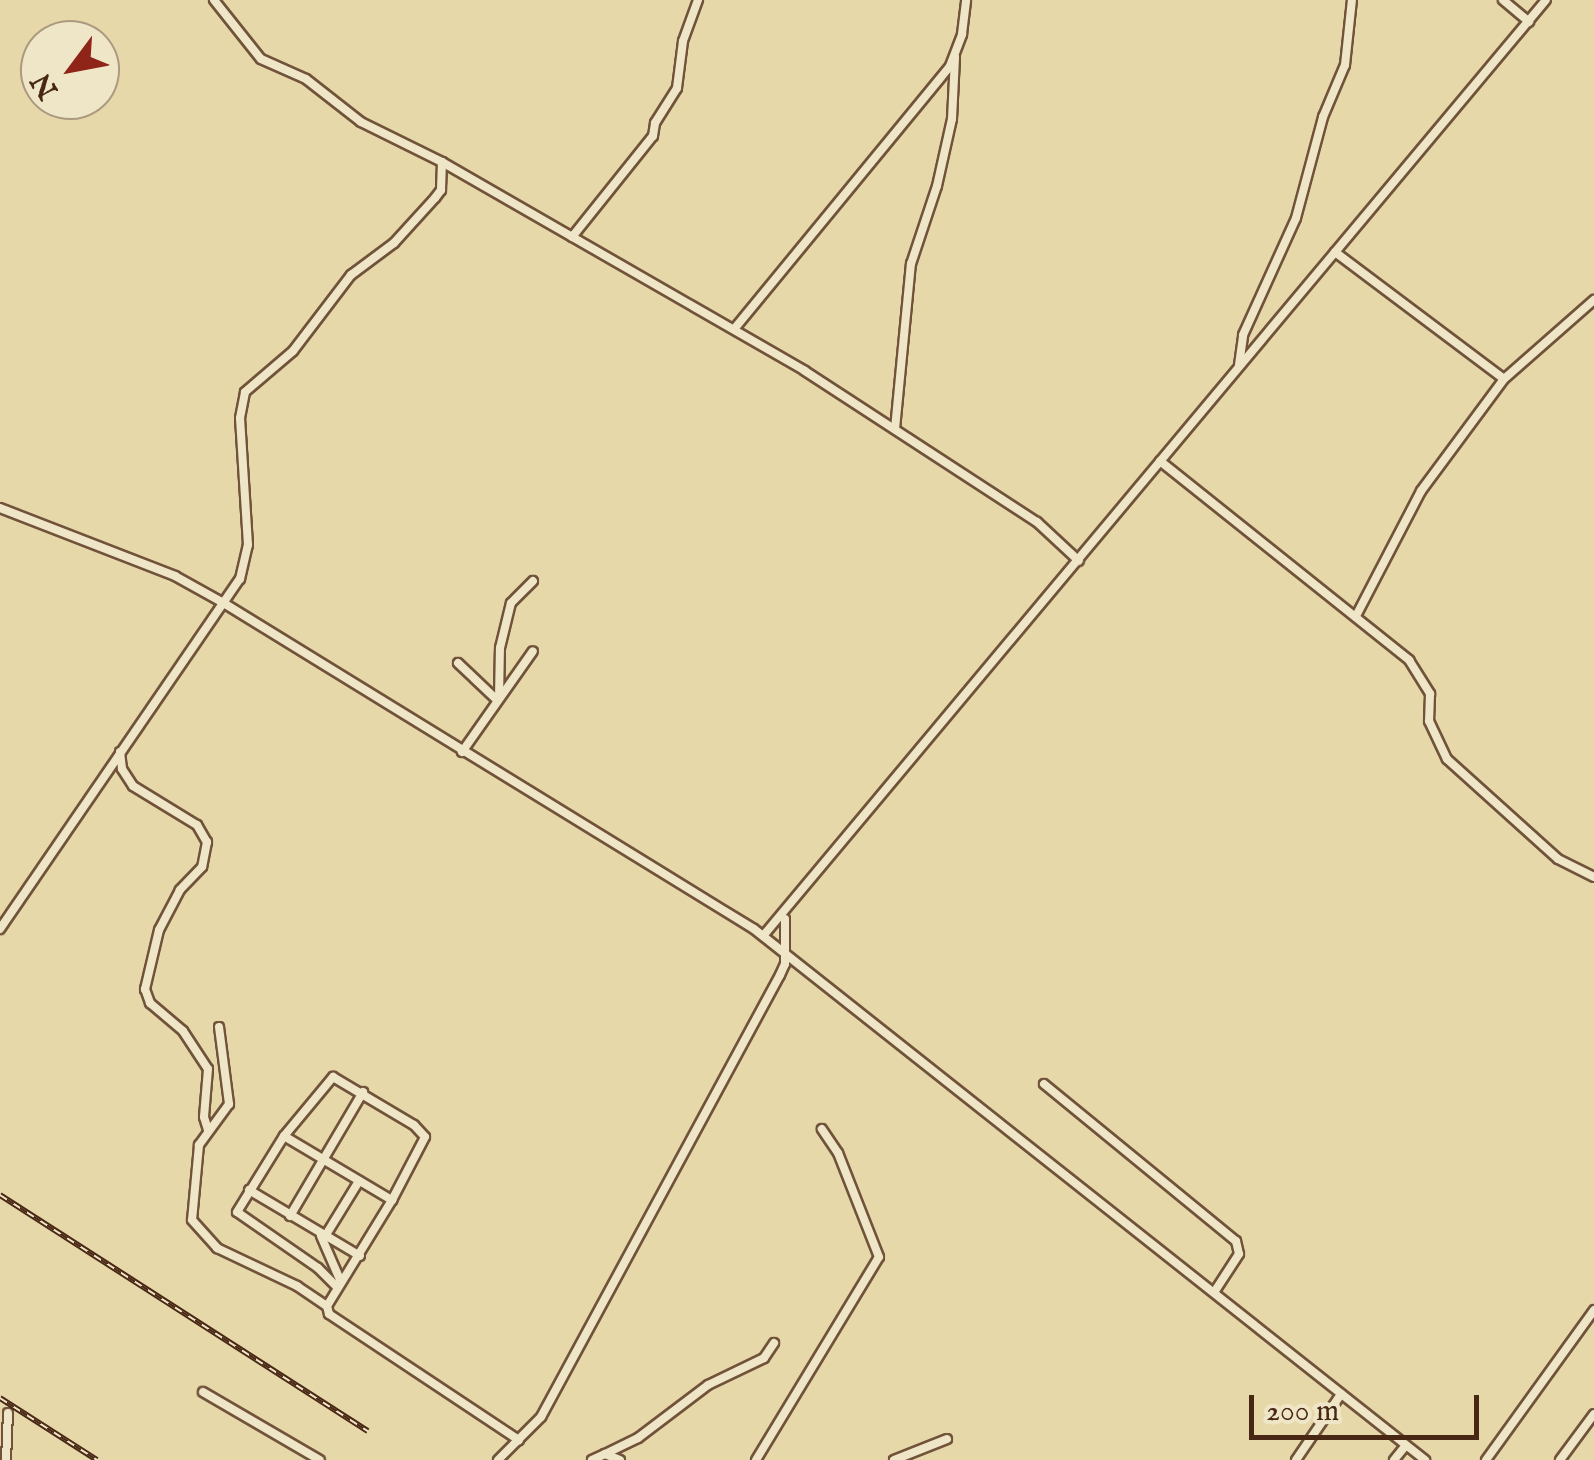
<!DOCTYPE html>
<style>
body{margin:0}
#map{position:relative;width:1594px;height:1460px;overflow:hidden;background:#e7d8a9;font-family:"IM FELL English",serif}
div>[style]{position:absolute}
[style*='--x']{left:calc(var(--x)*1px);top:calc(var(--y)*1px);width:calc(var(--w)*1px);rotate:calc(var(--a)*1deg)}
.roads{filter:drop-shadow(2px 0 #70533a) drop-shadow(-2px 0 #70533a) drop-shadow(0 2px #70533a) drop-shadow(0 -2px #70533a)}
.minor>*{height:8px;margin:-4px;padding:0 4px;transform-origin:4px;border-radius:4px;background:#efe6c7}
.rail>*{height:6px;margin-top:-3px;transform-origin:0;background:repeating-linear-gradient(90deg,#efe6c7 0 8px,#482715 0 16px);box-sizing:border-box;border-block:2px solid #482715}
span{translate:-50% -50%;white-space:nowrap;text-align:center;line-height:1.15;-webkit-text-stroke:8px #efe6c7;paint-order:stroke}
.north{position:absolute;left:20px;top:20px;width:100px;height:100px;box-sizing:border-box;background:#efe6c7;border:2px solid #ac9a80;border-radius:50%;rotate:238deg;font-size:28px;font-weight:700;line-height:40px;text-align:center;color:#482715}
.north::after{content:'';display:block;margin:auto;width:35px;height:45px;background:#8f2418;clip-path:polygon(50% 0,100% 100%,50% 72%,0 100%)}
.scale{position:absolute;left:1249px;top:1395px;width:230px;height:45px;box-sizing:border-box;border:5px solid #482715;border-top:0;padding-left:12px;font-size:30px;line-height:35px;white-space:nowrap;color:#482715;-webkit-text-stroke:8px #efe6c7;paint-order:stroke}
</style>
<div id="map">
<div class="roads">
<div class="minor">
<i style="--x:214;--y:0;--w:75;--a:51.5"></i>
<i style="--x:261;--y:59;--w:49;--a:24"></i>
<i style="--x:306;--y:79;--w:70;--a:38"></i>
<i style="--x:361;--y:122;--w:90;--a:26.3"></i>
<i style="--x:442;--y:162;--w:419;--a:29.9"></i>
<i style="--x:805;--y:371;--w:277;--a:33.1"></i>
<i style="--x:1037;--y:522;--w:57;--a:42.9"></i>
<i style="--x:1503;--y:0;--w:34;--a:40"></i>
<i style="--x:572;--y:237;--w:129;--a:-51.3"></i>
<i style="--x:653;--y:136;--w:13;--a:-81"></i>
<i style="--x:655;--y:123;--w:41;--a:-57.8"></i>
<i style="--x:677;--y:88;--w:47;--a:-82.7"></i>
<i style="--x:683;--y:41;--w:44;--a:-69.9"></i>
<i style="--x:1335;--y:252;--w:211;--a:36.9"></i>
<i style="--x:1504;--y:379;--w:120;--a:-41.3"></i>
<i style="--x:735;--y:328;--w:339;--a:-50.6"></i>
<i style="--x:950;--y:66;--w:34;--a:-69"></i>
<i style="--x:962;--y:34;--w:34;--a:-83"></i>
<i style="--x:1239;--y:365;--w:30;--a:-82"></i>
<i style="--x:1243;--y:335;--w:128;--a:-65.6"></i>
<i style="--x:1296;--y:218;--w:105;--a:-75"></i>
<i style="--x:1323;--y:117;--w:56;--a:-67.1"></i>
<i style="--x:1345;--y:65;--w:65;--a:-83.9"></i>
<i style="--x:895;--y:429;--w:166;--a:-84.5"></i>
<i style="--x:911;--y:264;--w:82;--a:-71.6"></i>
<i style="--x:937;--y:186;--w:69;--a:-77.4"></i>
<i style="--x:952;--y:119;--w:62;--a:-87.2"></i>
<i style="--x:1160;--y:461;--w:319;--a:38.6"></i>
<i style="--x:1409;--y:660;--w:40;--a:58"></i>
<i style="--x:1430;--y:694;--w:27;--a:92"></i>
<i style="--x:1429;--y:721;--w:42;--a:64.7"></i>
<i style="--x:1447;--y:759;--w:149;--a:42"></i>
<i style="--x:1558;--y:859;--w:40;--a:26.6"></i>
<i style="--x:0;--y:508;--w:188;--a:21.2"></i>
<i style="--x:175;--y:576;--w:54;--a:29"></i>
<i style="--x:222;--y:602;--w:624;--a:31.58"></i>
<i style="--x:754;--y:929;--w:856;--a:38.36"></i>
<i style="--x:1356;--y:616;--w:141;--a:-62.5"></i>
<i style="--x:1421;--y:491;--w:139;--a:-53.5"></i>
<i style="--x:458;--y:663;--w:54;--a:43.5"></i>
<i style="--x:499;--y:698;--w:50;--a:-88.9"></i>
<i style="--x:500;--y:648;--w:46;--a:-76.3"></i>
<i style="--x:511;--y:603;--w:31;--a:-45"></i>
<i style="--x:120;--y:752;--w:17;--a:83"></i>
<i style="--x:122;--y:769;--w:20;--a:57"></i>
<i style="--x:133;--y:786;--w:75;--a:31.4"></i>
<i style="--x:197;--y:825;--w:20;--a:60"></i>
<i style="--x:207;--y:842;--w:25;--a:101"></i>
<i style="--x:202;--y:867;--w:32;--a:134"></i>
<i style="--x:180;--y:890;--w:45;--a:117.7"></i>
<i style="--x:159;--y:930;--w:61;--a:103.3"></i>
<i style="--x:145;--y:989;--w:15;--a:70"></i>
<i style="--x:150;--y:1003;--w:43;--a:40.3"></i>
<i style="--x:183;--y:1031;--w:45;--a:56.7"></i>
<i style="--x:208;--y:1069;--w:48;--a:94.8"></i>
<i style="--x:204;--y:1117;--w:14;--a:73"></i>
<i style="--x:462;--y:752;--w:123;--a:-54.9"></i>
<i style="--x:0;--y:929;--w:424;--a:-55.6"></i>
<i style="--x:240;--y:579;--w:35;--a:-77"></i>
<i style="--x:248;--y:545;--w:127;--a:-93.6"></i>
<i style="--x:240;--y:418;--w:26;--a:-79"></i>
<i style="--x:245;--y:392;--w:63;--a:-40.5"></i>
<i style="--x:293;--y:351;--w:96;--a:-52.7"></i>
<i style="--x:351;--y:275;--w:54;--a:-36.7"></i>
<i style="--x:394;--y:243;--w:61;--a:-47.7"></i>
<i style="--x:435;--y:198;--w:10;--a:-53"></i>
<i style="--x:441;--y:190;--w:28;--a:-88"></i>
<i style="--x:763;--y:936;--w:1220;--a:-50.09"></i>
<i style="--x:219;--y:1027;--w:78;--a:82.6"></i>
<i style="--x:229;--y:1104;--w:51;--a:126.2"></i>
<i style="--x:199;--y:1145;--w:75;--a:95.3"></i>
<i style="--x:192;--y:1220;--w:38;--a:48"></i>
<i style="--x:217;--y:1248;--w:89;--a:25.4"></i>
<i style="--x:297;--y:1286;--w:36;--a:34"></i>
<i style="--x:1044;--y:1084;--w:248;--a:39.3"></i>
<i style="--x:1236;--y:1241;--w:13;--a:77"></i>
<i style="--x:1239;--y:1254;--w:44;--a:123"></i>
<i style="--x:284;--y:1136;--w:126;--a:30.7"></i>
<i style="--x:249;--y:1190;--w:129;--a:30.7"></i>
<i style="--x:290;--y:1216;--w:144;--a:-59.5"></i>
<i style="--x:321;--y:1236;--w:50;--a:66.5"></i>
<i style="--x:324;--y:1238;--w:67;--a:-58.4"></i>
<i style="--x:337;--y:1287;--w:27;--a:-135"></i>
<i style="--x:318;--y:1268;--w:98;--a:-145.3"></i>
<i style="--x:237;--y:1212;--w:89;--a:-58.3"></i>
<i style="--x:284;--y:1136;--w:77;--a:-50.3"></i>
<i style="--x:333;--y:1077;--w:94;--a:30.7"></i>
<i style="--x:414;--y:1125;--w:16;--a:47"></i>
<i style="--x:425;--y:1137;--w:71;--a:117.6"></i>
<i style="--x:392;--y:1200;--w:124;--a:121.5"></i>
<i style="--x:327;--y:1306;--w:8;--a:76"></i>
<i style="--x:329;--y:1314;--w:228;--a:33.6"></i>
<i style="--x:203;--y:1392;--w:135;--a:30.2"></i>
<i style="--x:605;--y:1454;--w:37;--a:-26"></i>
<i style="--x:638;--y:1438;--w:88;--a:-37.1"></i>
<i style="--x:708;--y:1385;--w:62;--a:-25.7"></i>
<i style="--x:764;--y:1358;--w:18;--a:-56"></i>
<i style="--x:6;--y:1460;--w:47;--a:-87.6"></i>
<i style="--x:498;--y:1460;--w:61;--a:-45"></i>
<i style="--x:541;--y:1417;--w:502;--a:-61.6"></i>
<i style="--x:780;--y:975;--w:12;--a:-66"></i>
<i style="--x:785;--y:964;--w:45;--a:-90"></i>
<i style="--x:592;--y:1460;--w:14;--a:-25"></i>
<i style="--x:605;--y:1454;--w:16;--a:22"></i>
<i style="--x:756;--y:1460;--w:237;--a:-58.8"></i>
<i style="--x:879;--y:1257;--w:112;--a:-111.5"></i>
<i style="--x:838;--y:1153;--w:29;--a:-124"></i>
<i style="--x:894;--y:1460;--w:57;--a:-21.6"></i>
<i style="--x:1296;--y:1460;--w:80;--a:-55.7"></i>
<i style="--x:1394;--y:1460;--w:19;--a:-51"></i>
<i style="--x:1486;--y:1460;--w:185;--a:-54.2"></i>
<i style="--x:1560;--y:1460;--w:57;--a:-53.5"></i>
</div>
</div>
<div class="rail">
<i style="--x:0;--y:1195;--w:437;--a:32.7"></i>
<i style="--x:0;--y:1398;--w:115;--a:32.6"></i>
</div>
<div class="north">N</div>
<div class="scale">200 m</div>
</div>
